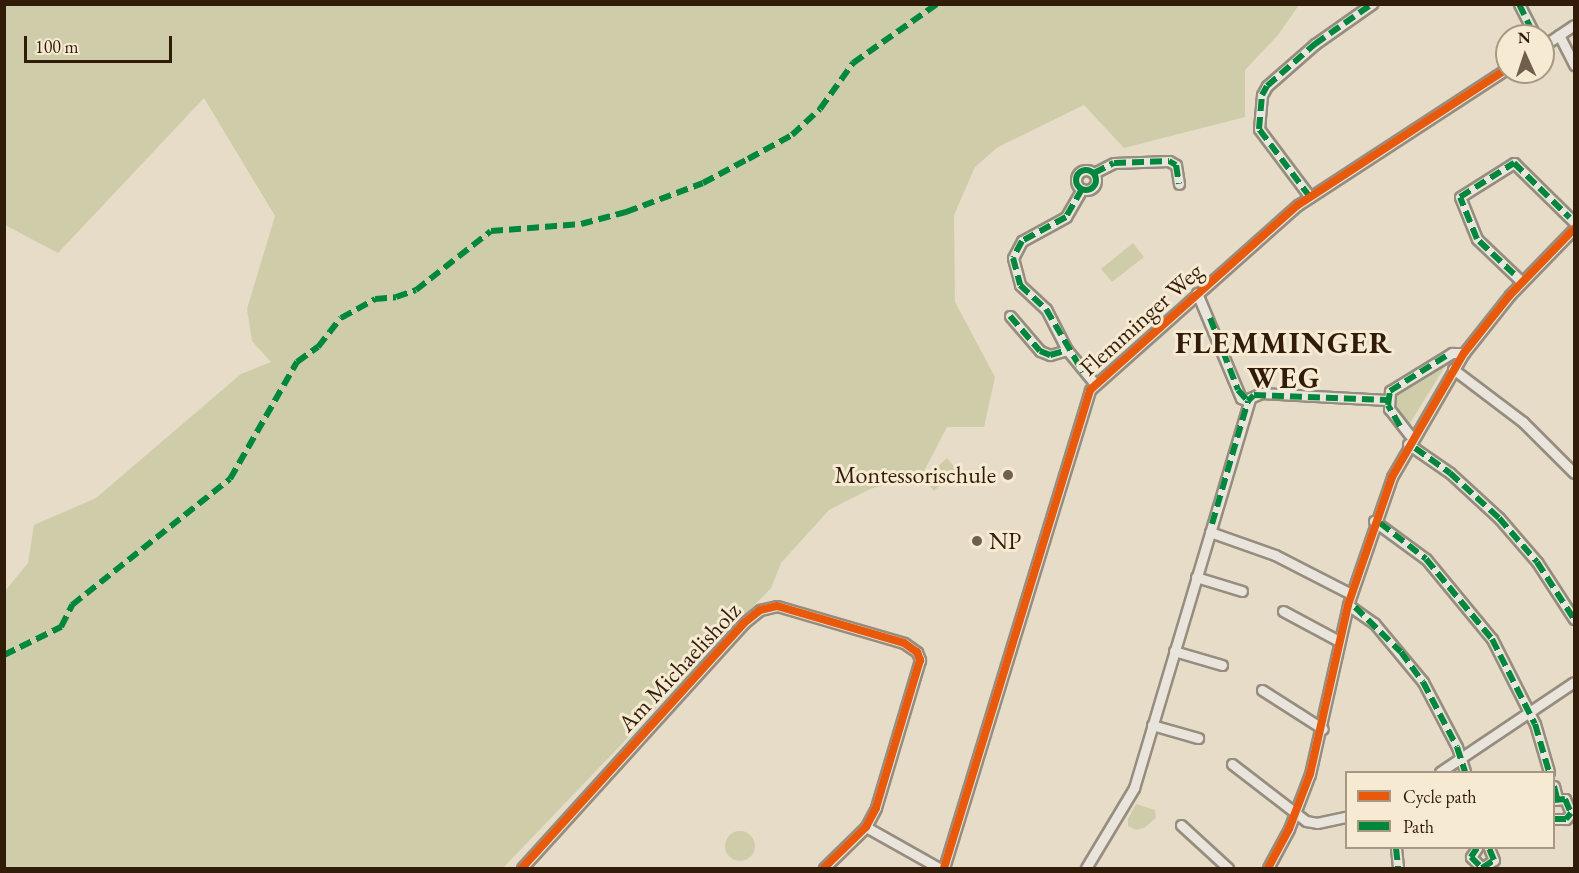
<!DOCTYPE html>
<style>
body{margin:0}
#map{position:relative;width:1579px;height:873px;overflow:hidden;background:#e6dcc8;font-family:"EB Garamond",serif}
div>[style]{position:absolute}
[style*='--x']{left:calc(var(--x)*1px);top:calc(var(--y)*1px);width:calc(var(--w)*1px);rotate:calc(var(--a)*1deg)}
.green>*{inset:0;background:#cfcda9}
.round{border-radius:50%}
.roads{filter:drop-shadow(2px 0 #968d7f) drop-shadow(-2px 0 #968d7f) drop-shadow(0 2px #968d7f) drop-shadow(0 -2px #968d7f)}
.minor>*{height:9px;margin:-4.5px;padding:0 4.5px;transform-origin:4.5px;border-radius:4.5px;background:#eae5dc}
.minor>.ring{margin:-4.5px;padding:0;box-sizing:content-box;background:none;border:9px solid #eae5dc;border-radius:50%}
.quiet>*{height:6px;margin-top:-3px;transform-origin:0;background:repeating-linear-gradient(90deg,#00873e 0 12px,transparent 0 18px)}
.quiet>.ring{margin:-3px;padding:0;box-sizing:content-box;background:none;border:6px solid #00873e;border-radius:50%}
.cycleway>*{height:8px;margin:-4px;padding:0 4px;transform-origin:4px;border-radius:4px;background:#e8590c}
.dots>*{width:16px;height:16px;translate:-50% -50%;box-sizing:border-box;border:3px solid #f7ead3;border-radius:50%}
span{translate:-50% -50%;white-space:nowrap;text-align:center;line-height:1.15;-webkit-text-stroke:6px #f7ead3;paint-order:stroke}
.street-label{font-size:24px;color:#311c0a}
.poi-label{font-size:24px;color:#311c0a}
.right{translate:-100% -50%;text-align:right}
.left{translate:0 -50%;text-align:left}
.district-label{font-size:30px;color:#311c0a;font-weight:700;letter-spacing:1.5px}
.frame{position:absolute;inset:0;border:6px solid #311c0a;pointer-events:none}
.legend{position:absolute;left:1345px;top:771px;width:210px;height:78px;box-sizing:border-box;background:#f7ead3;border:2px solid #a89883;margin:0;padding:8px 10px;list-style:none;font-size:18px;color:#311c0a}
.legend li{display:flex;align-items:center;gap:12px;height:30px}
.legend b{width:30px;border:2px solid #a89883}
.north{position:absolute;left:1495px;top:24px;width:60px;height:60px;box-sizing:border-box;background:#f7ead3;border:2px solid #a89883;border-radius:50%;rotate:357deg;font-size:16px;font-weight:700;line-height:24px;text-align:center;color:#311c0a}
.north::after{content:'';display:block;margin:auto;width:21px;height:27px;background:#705f4c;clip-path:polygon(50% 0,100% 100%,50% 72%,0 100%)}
.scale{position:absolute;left:24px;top:36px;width:148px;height:27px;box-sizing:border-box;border:3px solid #311c0a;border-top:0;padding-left:8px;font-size:18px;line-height:21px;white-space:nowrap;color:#311c0a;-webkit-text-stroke:4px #f7ead3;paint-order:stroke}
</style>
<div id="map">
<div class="green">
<i style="clip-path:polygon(4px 5px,5px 4px,1299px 5px,1278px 35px,1245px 70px,1245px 117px,1124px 148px,1084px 105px,998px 147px,975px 167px,954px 215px,955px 302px,995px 377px,984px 427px,947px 427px,922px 475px,870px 489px,829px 510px,781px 563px,771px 588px,503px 868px,5px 868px,5px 591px,28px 563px,34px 525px,96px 498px,241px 374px,271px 362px,252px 341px,247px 309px,275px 216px,204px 98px,58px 253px,5px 225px)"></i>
<i style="clip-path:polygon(1133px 243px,1144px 257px,1112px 282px,1101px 269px)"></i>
<i style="clip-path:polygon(1447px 358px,1449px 360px,1407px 428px,1392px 407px,1393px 393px)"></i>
<i style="clip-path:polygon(947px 458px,957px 470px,934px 491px,924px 479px)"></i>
<i style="clip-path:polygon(1136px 804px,1155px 810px,1156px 818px,1144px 828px,1136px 830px,1128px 826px,1128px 819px)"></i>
<i class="round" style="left:725px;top:831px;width:30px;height:30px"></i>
</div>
<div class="roads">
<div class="minor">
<i style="--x:1519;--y:4;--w:36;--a:63"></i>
<i style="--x:1559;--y:35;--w:34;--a:63"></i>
<i style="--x:1543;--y:46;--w:37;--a:-34"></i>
<i class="ring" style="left:1076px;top:170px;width:11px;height:11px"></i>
<i style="--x:1094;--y:173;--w:22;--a:-27"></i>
<i style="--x:1114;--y:163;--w:55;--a:-2.1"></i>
<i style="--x:1169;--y:161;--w:8;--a:30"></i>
<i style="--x:1176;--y:165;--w:19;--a:81"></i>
<i style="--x:1082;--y:189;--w:32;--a:120"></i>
<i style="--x:1066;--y:217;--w:50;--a:151.4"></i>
<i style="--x:1022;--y:241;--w:19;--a:118"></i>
<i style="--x:1013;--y:258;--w:28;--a:75"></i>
<i style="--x:1020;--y:285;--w:35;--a:43"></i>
<i style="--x:1046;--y:309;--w:46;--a:62.9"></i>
<i style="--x:1067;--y:350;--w:44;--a:50.5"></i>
<i style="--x:1310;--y:197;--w:85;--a:-126.9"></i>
<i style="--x:1259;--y:129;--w:34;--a:-85"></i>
<i style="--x:1262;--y:95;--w:10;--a:-61"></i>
<i style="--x:1267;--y:86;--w:64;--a:-41.2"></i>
<i style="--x:1315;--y:44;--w:70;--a:-35.1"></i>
<i style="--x:1522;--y:282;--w:62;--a:-136.3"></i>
<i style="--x:1477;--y:239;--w:45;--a:-112"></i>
<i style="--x:1460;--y:197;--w:64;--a:-32.2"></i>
<i style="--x:1514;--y:163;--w:84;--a:44.5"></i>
<i style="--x:1197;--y:293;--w:114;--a:67.3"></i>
<i style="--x:1241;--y:398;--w:8;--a:23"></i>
<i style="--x:1010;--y:316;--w:46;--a:49.4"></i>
<i style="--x:1040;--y:351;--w:11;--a:22"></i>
<i style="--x:1050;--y:355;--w:18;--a:-16"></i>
<i style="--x:1453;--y:369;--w:88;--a:37.1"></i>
<i style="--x:1523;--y:422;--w:72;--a:45"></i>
<i style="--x:1412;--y:438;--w:37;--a:-128"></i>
<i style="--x:1389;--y:409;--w:18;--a:-87"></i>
<i style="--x:1390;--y:391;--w:73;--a:-31.5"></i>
<i style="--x:1452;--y:353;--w:12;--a:0"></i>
<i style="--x:1408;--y:444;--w:51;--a:34.6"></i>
<i style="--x:1450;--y:473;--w:67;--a:42.6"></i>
<i style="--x:1499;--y:518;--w:58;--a:49.2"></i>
<i style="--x:1537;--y:562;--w:68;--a:57"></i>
<i style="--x:1374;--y:521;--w:64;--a:36.2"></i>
<i style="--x:1426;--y:559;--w:104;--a:50.5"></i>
<i style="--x:1492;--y:639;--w:95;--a:63.2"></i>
<i style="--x:1535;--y:724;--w:50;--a:73.7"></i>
<i style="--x:1210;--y:532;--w:69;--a:19.5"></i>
<i style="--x:1275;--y:555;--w:85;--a:27.2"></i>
<i style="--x:1196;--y:577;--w:48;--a:16.9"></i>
<i style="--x:1348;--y:605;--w:32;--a:35"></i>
<i style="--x:1374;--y:623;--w:77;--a:50.3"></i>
<i style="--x:1423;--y:682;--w:73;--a:62.4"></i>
<i style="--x:1457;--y:747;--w:26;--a:72"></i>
<i style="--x:1283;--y:611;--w:64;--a:28.2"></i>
<i style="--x:1174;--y:651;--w:50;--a:16.3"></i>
<i style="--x:1262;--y:690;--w:72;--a:32.6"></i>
<i style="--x:1152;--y:725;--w:48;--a:15.8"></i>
<i style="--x:1232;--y:764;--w:93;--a:37.6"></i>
<i style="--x:1306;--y:821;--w:11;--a:10"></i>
<i style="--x:1317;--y:823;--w:30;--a:-12"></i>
<i style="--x:1440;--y:772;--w:161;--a:-33.9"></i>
<i style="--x:1554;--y:786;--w:12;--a:76"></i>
<i style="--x:1554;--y:800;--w:11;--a:-5"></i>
<i style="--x:1565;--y:799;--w:15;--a:67"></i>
<i style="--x:1571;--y:813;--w:8;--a:130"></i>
<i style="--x:1566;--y:819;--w:12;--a:180"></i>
<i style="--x:1181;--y:825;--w:64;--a:42.5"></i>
<i style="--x:866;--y:827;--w:84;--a:29.3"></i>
<i style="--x:1396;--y:848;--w:20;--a:84"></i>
<i style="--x:1477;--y:848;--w:11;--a:124"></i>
<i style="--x:1471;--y:857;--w:16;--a:45"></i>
<i style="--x:1482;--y:868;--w:14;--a:-34"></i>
<i style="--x:1494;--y:860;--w:13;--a:-113"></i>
<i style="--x:522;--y:868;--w:331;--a:-47.8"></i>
<i style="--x:744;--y:623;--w:21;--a:-39"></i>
<i style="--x:760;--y:610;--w:17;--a:-13"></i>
<i style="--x:777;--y:606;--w:132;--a:16.2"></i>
<i style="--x:904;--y:643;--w:16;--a:35"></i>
<i style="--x:917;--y:652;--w:9;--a:69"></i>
<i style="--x:920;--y:660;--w:154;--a:106.6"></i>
<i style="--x:876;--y:808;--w:21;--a:118"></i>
<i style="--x:866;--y:827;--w:59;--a:135.7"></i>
<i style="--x:944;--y:868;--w:500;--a:-73"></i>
<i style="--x:1090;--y:390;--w:278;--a:-41.7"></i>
<i style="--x:1298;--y:205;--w:249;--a:-33.1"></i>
<i style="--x:1086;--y:868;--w:93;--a:-59"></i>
<i style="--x:1134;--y:788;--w:407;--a:-73.4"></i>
<i style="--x:1250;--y:398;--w:12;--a:-24"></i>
<i style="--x:1261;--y:393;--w:126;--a:3.2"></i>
<i style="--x:1268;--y:868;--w:44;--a:-61.7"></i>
<i style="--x:1289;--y:829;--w:59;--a:-69.1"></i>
<i style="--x:1310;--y:774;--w:173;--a:-77.3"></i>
<i style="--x:1348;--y:605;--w:135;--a:-71"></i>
<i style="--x:1392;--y:477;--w:143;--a:-59.9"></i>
<i style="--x:1464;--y:353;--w:74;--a:-51.6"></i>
<i style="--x:1510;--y:295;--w:92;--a:-45.9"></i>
</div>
</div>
<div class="quiet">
<i style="--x:1519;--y:4;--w:30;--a:64"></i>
<i class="ring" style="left:1076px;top:170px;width:14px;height:14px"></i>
<i style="--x:1094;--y:173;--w:22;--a:-27"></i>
<i style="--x:1114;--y:163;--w:55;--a:-2.1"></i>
<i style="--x:1169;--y:161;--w:8;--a:30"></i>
<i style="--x:1176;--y:165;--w:19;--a:81"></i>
<i style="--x:1082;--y:189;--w:32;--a:120"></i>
<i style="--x:1066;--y:217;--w:50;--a:151.4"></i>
<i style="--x:1022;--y:241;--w:19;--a:118"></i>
<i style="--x:1013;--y:258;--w:28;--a:75"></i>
<i style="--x:1020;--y:285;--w:35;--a:43"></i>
<i style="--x:1046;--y:309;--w:73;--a:59.6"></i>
<i style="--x:1310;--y:197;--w:85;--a:-126.9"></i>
<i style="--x:1259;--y:129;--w:34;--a:-85"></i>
<i style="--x:1262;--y:95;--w:10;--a:-61"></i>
<i style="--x:1267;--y:86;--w:64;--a:-41.2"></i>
<i style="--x:1315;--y:44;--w:70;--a:-35.1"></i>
<i style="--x:1514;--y:274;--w:51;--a:-136.6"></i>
<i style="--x:1477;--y:239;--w:45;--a:-112"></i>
<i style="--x:1460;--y:197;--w:64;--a:-32.2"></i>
<i style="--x:1514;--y:163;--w:78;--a:44.5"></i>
<i style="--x:1010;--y:316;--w:46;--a:49.4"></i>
<i style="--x:1040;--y:351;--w:11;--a:22"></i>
<i style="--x:1050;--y:355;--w:18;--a:-16"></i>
<i style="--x:1210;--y:318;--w:77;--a:68.7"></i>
<i style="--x:1238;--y:390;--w:15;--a:48"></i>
<i style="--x:1400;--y:426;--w:24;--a:-120"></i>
<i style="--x:1388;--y:405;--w:14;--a:-82"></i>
<i style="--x:1390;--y:391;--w:66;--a:-32"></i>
<i style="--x:1415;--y:448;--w:43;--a:35.5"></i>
<i style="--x:1450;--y:473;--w:67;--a:42.6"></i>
<i style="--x:1499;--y:518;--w:58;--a:49.2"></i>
<i style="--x:1537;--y:562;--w:68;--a:57"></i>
<i style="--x:1380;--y:523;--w:58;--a:38"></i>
<i style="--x:1426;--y:559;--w:104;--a:50.5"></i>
<i style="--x:1492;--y:639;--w:95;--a:63.2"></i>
<i style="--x:1535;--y:724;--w:50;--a:73.7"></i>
<i style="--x:1212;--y:524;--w:128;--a:-73.7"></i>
<i style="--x:1248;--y:401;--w:8;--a:-45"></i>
<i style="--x:1254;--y:395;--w:133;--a:2.2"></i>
<i style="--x:1355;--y:607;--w:64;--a:44.4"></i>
<i style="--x:1401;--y:652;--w:37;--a:54"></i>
<i style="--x:1423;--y:682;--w:73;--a:62.4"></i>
<i style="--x:1457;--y:747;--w:26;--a:72"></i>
<i style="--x:4;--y:655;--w:64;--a:-26.2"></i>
<i style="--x:61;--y:627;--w:25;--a:-63"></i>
<i style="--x:72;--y:605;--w:202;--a:-38.6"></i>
<i style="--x:230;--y:479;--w:135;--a:-60.2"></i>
<i style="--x:297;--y:362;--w:26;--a:-36"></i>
<i style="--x:318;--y:347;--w:37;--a:-52"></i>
<i style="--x:341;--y:318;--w:39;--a:-29"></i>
<i style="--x:375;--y:299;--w:21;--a:-5"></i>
<i style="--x:396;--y:297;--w:21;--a:-19"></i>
<i style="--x:416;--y:290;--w:95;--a:-38.2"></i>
<i style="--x:491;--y:231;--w:90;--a:-4.4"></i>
<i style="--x:581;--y:224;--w:47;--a:-14.9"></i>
<i style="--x:626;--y:212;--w:82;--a:-20.6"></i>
<i style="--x:703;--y:183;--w:51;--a:-28.1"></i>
<i style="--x:748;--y:159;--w:50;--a:-28.6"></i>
<i style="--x:792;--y:135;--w:38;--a:-43"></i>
<i style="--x:820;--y:109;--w:57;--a:-54.3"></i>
<i style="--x:853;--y:63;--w:103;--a:-35.1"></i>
<i style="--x:1554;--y:786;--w:12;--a:76"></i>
<i style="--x:1554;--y:800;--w:11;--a:-5"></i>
<i style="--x:1565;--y:799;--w:15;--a:67"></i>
<i style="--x:1571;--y:813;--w:8;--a:130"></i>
<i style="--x:1566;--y:819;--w:12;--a:180"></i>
<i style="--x:1396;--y:848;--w:20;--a:84"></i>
<i style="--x:1477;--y:848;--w:11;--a:124"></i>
<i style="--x:1471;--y:857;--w:16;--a:45"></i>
<i style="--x:1482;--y:868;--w:14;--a:-34"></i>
<i style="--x:1494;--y:860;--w:13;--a:-113"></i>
</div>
<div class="cycleway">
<i style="--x:522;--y:868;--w:331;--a:-47.8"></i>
<i style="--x:744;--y:623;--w:21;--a:-39"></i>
<i style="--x:760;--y:610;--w:17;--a:-13"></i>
<i style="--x:777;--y:606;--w:132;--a:16.2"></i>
<i style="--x:904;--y:643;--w:16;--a:35"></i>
<i style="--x:917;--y:652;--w:9;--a:69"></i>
<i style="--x:920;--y:660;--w:154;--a:106.6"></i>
<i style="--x:876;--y:808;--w:21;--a:118"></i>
<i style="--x:866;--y:827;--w:59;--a:135.7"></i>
<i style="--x:944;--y:868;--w:500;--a:-73"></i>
<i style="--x:1090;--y:390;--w:278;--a:-41.7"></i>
<i style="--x:1298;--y:205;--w:249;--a:-33.1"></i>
<i style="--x:1268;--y:868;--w:44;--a:-61.7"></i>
<i style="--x:1289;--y:829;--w:59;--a:-69.1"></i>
<i style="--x:1310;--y:774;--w:173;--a:-77.3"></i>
<i style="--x:1348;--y:605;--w:135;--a:-71"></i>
<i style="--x:1392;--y:477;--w:143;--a:-59.9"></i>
<i style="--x:1464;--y:353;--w:74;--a:-51.6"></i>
<i style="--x:1510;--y:295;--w:92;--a:-45.9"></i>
</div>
<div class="dots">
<i style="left:1008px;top:475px;background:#705f4c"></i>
<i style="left:977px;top:541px;background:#705f4c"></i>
</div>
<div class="street-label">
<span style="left:1141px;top:319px;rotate:-42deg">Flemminger Weg</span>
<span style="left:679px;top:667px;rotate:-47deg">Am Michaelisholz</span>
</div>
<div class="poi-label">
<span class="right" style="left:996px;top:475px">Montessorischule</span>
<span class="left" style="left:989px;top:541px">NP</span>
</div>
<div class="district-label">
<span style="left:1284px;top:360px">FLEMMINGER<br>WEG</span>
</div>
<div class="frame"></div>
<ul class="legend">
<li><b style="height:8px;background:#e8590c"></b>Cycle path</li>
<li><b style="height:8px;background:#00873e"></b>Path</li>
</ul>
<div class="north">N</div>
<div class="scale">100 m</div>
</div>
